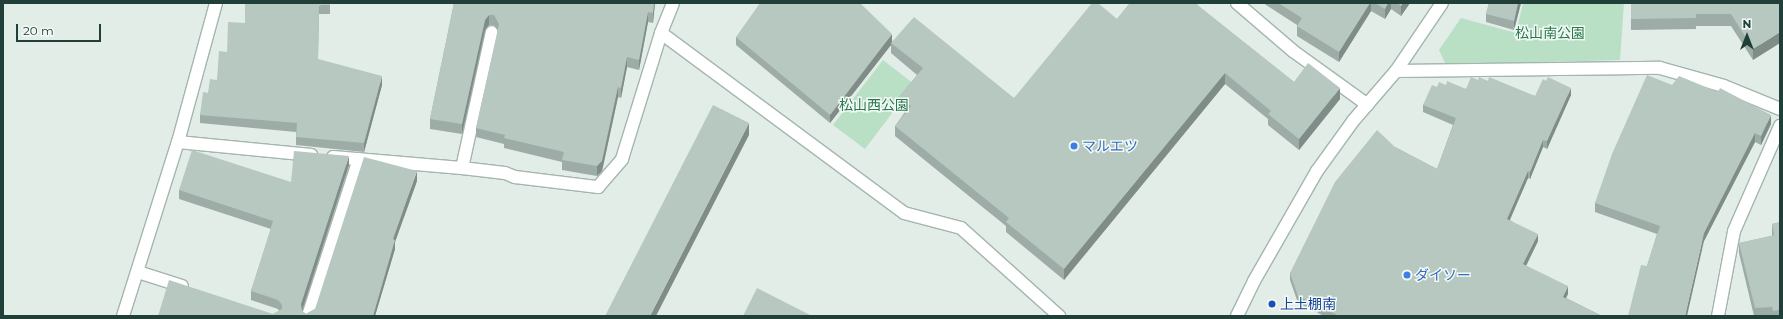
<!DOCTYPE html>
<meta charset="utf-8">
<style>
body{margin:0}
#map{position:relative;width:1783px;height:319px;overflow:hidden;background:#e2ede8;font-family:Montserrat,"Noto Sans JP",sans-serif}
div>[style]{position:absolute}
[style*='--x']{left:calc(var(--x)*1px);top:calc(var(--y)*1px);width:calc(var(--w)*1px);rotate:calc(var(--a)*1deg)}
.green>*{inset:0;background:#b9dfc4}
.roads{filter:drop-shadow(1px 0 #a4b5b0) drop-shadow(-1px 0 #a4b5b0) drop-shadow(0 1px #a4b5b0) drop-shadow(0 -1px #a4b5b0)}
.minor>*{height:12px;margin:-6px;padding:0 6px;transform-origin:6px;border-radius:6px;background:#fff}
.wall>*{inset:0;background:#9daca6}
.shaded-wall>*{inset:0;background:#808c87}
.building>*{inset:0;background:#b7c8c1}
.dots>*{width:11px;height:11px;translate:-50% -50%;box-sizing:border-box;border:2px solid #f2f9f6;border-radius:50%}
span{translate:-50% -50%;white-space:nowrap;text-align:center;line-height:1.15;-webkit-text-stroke:3px #f2f9f6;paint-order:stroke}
.park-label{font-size:14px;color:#287849}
.shop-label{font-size:14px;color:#366cbe}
.left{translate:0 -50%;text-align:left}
.transit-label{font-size:14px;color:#164399}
.frame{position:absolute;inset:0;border:4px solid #203f38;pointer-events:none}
.north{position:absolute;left:1727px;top:16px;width:40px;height:40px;-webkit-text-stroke:3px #f2f9f6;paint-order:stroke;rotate:0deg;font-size:11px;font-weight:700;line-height:16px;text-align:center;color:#203f38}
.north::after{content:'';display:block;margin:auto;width:14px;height:18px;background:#203f38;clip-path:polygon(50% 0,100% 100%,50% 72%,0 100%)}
.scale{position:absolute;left:16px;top:24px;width:85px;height:18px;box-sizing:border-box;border:2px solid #203f38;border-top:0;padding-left:5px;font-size:12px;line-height:14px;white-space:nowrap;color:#203f38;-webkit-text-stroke:3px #f2f9f6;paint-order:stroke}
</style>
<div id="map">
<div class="green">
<i style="clip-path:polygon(1523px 3px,1624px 3px,1620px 60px,1446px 65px,1439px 50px,1461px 18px,1516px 33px)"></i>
<i style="clip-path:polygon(883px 60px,914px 84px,865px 149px,833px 125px)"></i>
</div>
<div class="roads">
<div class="minor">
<i style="--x:1237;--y:3;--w:74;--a:40.6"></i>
<i style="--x:1293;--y:51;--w:92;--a:35.8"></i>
<i style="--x:661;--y:33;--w:302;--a:36.5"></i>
<i style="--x:904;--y:213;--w:59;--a:14.7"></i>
<i style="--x:961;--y:228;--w:132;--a:41.9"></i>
<i style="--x:1396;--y:71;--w:264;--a:-0.7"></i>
<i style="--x:1660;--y:68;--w:66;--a:15.7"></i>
<i style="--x:1724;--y:86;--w:61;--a:22.3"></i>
<i style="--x:178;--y:142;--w:134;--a:5.6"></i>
<i style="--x:333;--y:157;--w:129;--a:4.9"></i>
<i style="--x:462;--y:168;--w:43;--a:6.6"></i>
<i style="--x:505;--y:173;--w:11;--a:22"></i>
<i style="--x:515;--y:177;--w:84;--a:6.9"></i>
<i style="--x:598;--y:187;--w:37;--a:-49"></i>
<i style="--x:622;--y:159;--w:132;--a:-72.8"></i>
<i style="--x:661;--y:33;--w:32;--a:-68"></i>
<i style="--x:462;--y:168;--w:139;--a:-77.6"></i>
<i style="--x:138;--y:272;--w:46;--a:17.7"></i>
<i style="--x:123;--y:316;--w:182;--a:-72.5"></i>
<i style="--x:178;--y:142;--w:144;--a:-74.7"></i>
<i style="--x:308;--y:316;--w:165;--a:-72"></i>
<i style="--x:1237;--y:316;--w:39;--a:-64"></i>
<i style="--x:1254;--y:281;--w:127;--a:-60.2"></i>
<i style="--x:1317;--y:171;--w:62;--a:-54.2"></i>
<i style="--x:1353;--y:121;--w:66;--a:-49.3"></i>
<i style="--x:1396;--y:71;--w:82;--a:-55.9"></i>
<i style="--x:1718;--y:316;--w:86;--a:-79.3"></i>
<i style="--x:1734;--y:231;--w:115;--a:-66.3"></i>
</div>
</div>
<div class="wall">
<i style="clip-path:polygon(330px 3px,330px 14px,319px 14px,318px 59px,382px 85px,364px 152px,296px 145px,296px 132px,200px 123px,200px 115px,208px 93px,217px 80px,227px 52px,245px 23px)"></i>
<i style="clip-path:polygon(454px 3px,655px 3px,653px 23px,648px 22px,639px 70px,627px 67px,621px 98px,618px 97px,602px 171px,597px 176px,562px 170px,562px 162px,504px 148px,504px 144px,476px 137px,476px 128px,498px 31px,494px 25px,489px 25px,485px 30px,462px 134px,430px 129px,430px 119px)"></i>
<i style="clip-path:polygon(1130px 3px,1198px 3px,1197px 5px,1294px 82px,1340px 99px,1299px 150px,1268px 125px,1268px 119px,1225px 84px,1064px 280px,1006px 232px,1006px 226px,895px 136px,895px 126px,905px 112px,899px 107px,899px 97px,917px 75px,891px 53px,891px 45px,830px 123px,736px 45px,736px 37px,892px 41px,1014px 98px,1117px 19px)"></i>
<i style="clip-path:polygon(1263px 3px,1410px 3px,1401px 16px,1391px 9px,1385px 19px,1371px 11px,1339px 62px,1297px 36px,1297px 25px)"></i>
<i style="clip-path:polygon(1489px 3px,1521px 3px,1514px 30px,1486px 22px,1486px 14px)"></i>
<i style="clip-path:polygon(1631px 3px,1778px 3px,1753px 60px,1731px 26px,1696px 26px,1696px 29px,1631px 30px)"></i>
<i style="clip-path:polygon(1478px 80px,1488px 81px,1535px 96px,1571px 95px,1547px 149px,1543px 147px,1530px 179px,1528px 178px,1510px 220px,1538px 241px,1526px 266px,1568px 294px,1566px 298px,1602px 316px,1324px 316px,1298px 303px,1290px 280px,1290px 273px,1395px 147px,1437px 169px,1453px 125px,1423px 112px,1423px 105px,1437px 87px,1446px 85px,1466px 89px)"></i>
<i style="clip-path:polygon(1672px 85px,1771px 124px,1761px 145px,1755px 142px,1704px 241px,1647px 266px,1657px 234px,1595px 212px,1595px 203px)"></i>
<i style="clip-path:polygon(349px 165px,302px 310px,302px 311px,306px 314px,315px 309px,417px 181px,395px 242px,395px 249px,375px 316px,273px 314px,279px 311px,278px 309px,251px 300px,251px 291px,271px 229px,179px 199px,179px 190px,291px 182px)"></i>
<i style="clip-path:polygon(1780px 222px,1780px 316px,1754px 316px,1739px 253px,1739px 243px,1772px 236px,1772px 224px)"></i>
</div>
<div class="shaded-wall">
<i style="clip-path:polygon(654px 3px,655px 3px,653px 23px,653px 13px)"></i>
<i style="clip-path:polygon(1370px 3px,1371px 3px,1371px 11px,1339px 62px,1339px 52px)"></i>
<i style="clip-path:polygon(1388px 3px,1391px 3px,1391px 9px,1385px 19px,1385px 9px)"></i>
<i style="clip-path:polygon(1403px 3px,1410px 3px,1401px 16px,1401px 6px)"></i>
<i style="clip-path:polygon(1518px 3px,1521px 3px,1514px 30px,1514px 21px)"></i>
<i style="clip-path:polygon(648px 12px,648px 22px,639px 70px,639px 60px)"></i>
<i style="clip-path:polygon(489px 15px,489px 25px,485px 30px,462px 134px,462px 124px,485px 20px)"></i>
<i style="clip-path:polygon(1780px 32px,1780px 43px,1753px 60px,1753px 49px)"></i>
<i style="clip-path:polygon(892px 34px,892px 43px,891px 43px,891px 45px,830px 123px,830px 115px)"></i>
<i style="clip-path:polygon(627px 57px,627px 67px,621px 98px,621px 88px)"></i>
<i style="clip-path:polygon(1225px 73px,1225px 84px,1064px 280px,1064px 269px)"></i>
<i style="clip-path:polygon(382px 76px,382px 85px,364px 152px,364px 143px)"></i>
<i style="clip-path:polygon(618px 87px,618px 97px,602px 171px,597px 176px,597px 166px)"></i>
<i style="clip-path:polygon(1340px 88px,1340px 99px,1299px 150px,1299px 139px)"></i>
<i style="clip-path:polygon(1571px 88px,1571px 95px,1547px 149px,1547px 141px)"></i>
<i style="clip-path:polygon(1771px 115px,1771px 124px,1761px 145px,1761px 136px)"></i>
<i style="clip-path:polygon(749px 123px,749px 135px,656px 316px,650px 316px)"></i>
<i style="clip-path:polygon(1755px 133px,1755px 142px,1704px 241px,1687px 316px,1685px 316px,1704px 233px)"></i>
<i style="clip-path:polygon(1543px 140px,1543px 147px,1530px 179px,1530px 172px)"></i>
<i style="clip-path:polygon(349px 156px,349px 165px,301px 314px,301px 304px)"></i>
<i style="clip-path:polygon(417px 171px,417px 181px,395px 242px,395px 249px,375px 316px,373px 316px,393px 239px)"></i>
<i style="clip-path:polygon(1528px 171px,1528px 178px,1507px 226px,1507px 219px)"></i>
<i style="clip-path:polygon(1538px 234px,1538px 241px,1523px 272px,1523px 264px)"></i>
<i style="clip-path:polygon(1568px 286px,1568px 294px,1563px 304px,1563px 297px)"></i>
</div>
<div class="building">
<i style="clip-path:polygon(245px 3px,330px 3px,330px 5px,319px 5px,318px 59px,382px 76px,364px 143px,296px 137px,297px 123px,200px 115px,203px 92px,208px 93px,210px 79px,217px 80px,219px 51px,227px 52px,228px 22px,245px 23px)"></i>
<i style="clip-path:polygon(454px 3px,654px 3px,653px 13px,648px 12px,639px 60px,627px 57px,621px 88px,618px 87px,602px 161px,597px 166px,562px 160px,564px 152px,504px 138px,505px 135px,476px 128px,499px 24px,494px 15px,489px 15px,485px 20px,462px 124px,430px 119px)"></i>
<i style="clip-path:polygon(760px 3px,860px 3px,892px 34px,830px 115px,736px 37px)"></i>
<i style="clip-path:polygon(1092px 3px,1098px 3px,1117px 19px,1130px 3px,1195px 3px,1294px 82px,1308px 63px,1340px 88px,1299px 139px,1268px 114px,1271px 111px,1225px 73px,1064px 269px,1006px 222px,1009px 218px,895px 126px,911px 106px,899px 97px,923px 68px,891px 43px,914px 17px,1014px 98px)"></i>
<i style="clip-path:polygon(1278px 3px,1370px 3px,1339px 52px,1297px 26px,1302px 18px)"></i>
<i style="clip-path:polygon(1375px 3px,1388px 3px,1385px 9px)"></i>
<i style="clip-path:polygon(1397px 3px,1403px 3px,1401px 6px)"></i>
<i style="clip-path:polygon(1489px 3px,1518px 3px,1514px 21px,1486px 14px)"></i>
<i style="clip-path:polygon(1631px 3px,1778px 3px,1780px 6px,1780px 32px,1753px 49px,1731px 14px,1696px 14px,1696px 18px,1631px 19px)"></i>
<i style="clip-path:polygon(1647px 75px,1672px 85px,1679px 76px,1718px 92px,1720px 88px,1771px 115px,1761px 136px,1755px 133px,1704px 233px,1685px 316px,1628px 316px,1641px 265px,1647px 266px,1660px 226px,1595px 203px,1612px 154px)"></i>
<i style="clip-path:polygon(1471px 77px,1478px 80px,1479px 77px,1488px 81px,1489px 77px,1535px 96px,1543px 79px,1546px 81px,1548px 77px,1571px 88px,1547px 141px,1543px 140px,1530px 172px,1528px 171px,1507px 219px,1538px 234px,1523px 264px,1568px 286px,1563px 297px,1602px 316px,1339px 316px,1298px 296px,1290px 273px,1335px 182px,1377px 130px,1395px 147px,1437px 169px,1456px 118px,1423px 105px,1432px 85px,1437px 87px,1439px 82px,1446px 85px,1447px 81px,1466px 89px)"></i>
<i style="clip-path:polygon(713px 105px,749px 123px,650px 316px,605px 316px)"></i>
<i style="clip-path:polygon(192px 150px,291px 182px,294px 151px,349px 156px,301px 304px,302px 311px,306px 314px,315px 309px,364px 157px,417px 171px,393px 239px,395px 240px,373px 316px,158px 316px,169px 280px,273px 314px,282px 309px,282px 305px,278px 300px,251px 291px,273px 221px,179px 190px)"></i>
<i style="clip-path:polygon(1780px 222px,1780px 310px,1773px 311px,1772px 307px,1755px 308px,1739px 243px,1774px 235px,1772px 224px)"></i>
<i style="clip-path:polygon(757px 288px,812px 316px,743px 316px)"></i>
</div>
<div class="dots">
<i style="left:1074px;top:146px;background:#3f7fe0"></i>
<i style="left:1407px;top:275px;background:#3f7fe0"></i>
<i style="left:1272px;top:304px;background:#1a4fb4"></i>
</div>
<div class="park-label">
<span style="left:1550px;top:33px">松山南公園</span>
<span style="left:874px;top:105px">松山西公園</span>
</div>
<div class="shop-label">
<span class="left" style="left:1082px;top:146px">マルエツ</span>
<span class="left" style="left:1415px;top:275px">ダイソー</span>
</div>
<div class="transit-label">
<span class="left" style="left:1280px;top:304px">上土棚南</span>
</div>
<div class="frame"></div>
<div class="north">N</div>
<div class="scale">20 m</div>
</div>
